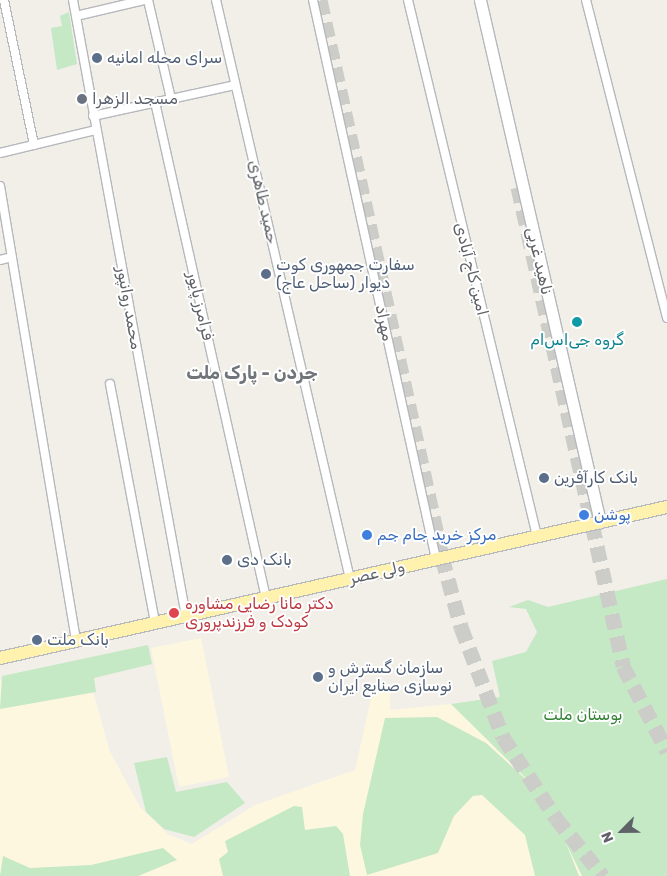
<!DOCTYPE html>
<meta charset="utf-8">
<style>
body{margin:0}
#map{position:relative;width:667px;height:876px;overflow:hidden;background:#f1efe8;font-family:Rubik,Vazirmatn,sans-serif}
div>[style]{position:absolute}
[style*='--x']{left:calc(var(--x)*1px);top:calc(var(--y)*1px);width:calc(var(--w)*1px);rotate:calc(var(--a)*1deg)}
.commercial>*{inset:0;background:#fef7e0}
.green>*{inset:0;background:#c5e8c5}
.highway-tunnel>*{height:15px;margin-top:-7.5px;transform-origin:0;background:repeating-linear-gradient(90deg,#ccccc8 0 15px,transparent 0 23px)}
.roads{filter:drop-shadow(1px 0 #b5b8bc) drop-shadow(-1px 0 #b5b8bc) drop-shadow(0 1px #b5b8bc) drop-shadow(0 -1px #b5b8bc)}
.street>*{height:8px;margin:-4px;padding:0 4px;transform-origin:4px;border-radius:4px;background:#fff}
.secondary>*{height:11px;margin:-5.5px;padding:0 5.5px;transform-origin:5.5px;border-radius:5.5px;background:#fff}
.primary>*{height:12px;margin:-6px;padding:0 6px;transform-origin:6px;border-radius:6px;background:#fff2af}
.dots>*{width:14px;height:14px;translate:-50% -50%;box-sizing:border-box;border:2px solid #fff;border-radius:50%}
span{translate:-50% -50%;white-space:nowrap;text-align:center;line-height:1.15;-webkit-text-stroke:4px #fff;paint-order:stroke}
.service-label{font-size:16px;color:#4e5e75}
.left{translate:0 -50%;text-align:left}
.worship-label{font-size:16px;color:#5b616d}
.street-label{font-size:16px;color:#5f6368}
.culture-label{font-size:16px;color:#0d838f}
.shop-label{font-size:16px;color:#366cbe}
.health-label{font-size:16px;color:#be3a42}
.park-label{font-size:16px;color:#348238}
.neighbourhood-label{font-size:18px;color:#70757a;font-weight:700}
.north{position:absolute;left:597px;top:806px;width:50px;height:50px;-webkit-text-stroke:4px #fff;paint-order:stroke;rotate:247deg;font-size:14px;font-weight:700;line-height:20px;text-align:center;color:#5f6368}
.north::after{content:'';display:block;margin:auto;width:18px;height:22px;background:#5f6368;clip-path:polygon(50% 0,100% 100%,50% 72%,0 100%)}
</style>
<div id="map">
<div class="commercial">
<i style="clip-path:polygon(201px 638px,229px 777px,179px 787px,151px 648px)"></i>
<i style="clip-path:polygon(84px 660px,110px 752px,140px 807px,169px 835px,192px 844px,255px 805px,355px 770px,373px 689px,390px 693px,390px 710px,451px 704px,543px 794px,582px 876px,0 876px,0 681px)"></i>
</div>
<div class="green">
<i style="clip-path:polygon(69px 12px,77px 64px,57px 70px,51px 28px,62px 26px,60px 16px)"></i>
<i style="clip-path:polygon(667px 579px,667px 876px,582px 876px,566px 843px,579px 876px,535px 876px,525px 835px,482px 795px,473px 796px,454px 816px,438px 853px,367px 875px,360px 845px,363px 814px,385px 718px,437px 717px,486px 743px,540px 792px,451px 704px,500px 697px,492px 661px,526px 652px,537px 632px,526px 609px,509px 607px,528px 600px,548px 607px)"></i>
<i style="clip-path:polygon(148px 645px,152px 664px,94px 678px,96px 692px,0 709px,2px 676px)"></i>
<i style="clip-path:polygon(167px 757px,176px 792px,227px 782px,245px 803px,194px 837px,164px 829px,146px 812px,134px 763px)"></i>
<i style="clip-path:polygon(294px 806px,302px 807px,305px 830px,336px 826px,343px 834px,350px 876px,223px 876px,219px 859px,228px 852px,225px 841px)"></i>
<i style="clip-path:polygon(163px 848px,177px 860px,138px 876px,0 876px,3px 856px,30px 868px,91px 865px)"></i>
</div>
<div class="highway-tunnel">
<i style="--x:320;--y:0;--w:570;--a:77.65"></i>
<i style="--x:442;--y:557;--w:73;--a:74.8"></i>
<i style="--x:461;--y:627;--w:118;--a:69.1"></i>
<i style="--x:503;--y:737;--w:97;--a:56.8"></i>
<i style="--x:556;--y:818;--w:75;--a:51"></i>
<i style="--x:518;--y:187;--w:490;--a:77.6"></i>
<i style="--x:623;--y:666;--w:96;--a:62.6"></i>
</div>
<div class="roads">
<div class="street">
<i style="--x:4;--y:0;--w:148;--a:78.3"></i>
<i style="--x:73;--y:0;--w:626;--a:79.61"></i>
<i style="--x:148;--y:0;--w:102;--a:76.9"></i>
<i style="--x:216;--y:0;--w:594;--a:76.97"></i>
<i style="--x:313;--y:0;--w:572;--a:77.59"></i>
<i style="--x:408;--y:0;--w:551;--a:76.47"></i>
<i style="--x:586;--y:0;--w:328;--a:75.7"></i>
<i style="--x:76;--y:16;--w:70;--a:-13.2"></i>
<i style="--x:155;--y:102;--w:508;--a:77.39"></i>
<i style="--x:93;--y:116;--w:145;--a:-12.3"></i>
<i style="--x:0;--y:153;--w:99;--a:-13.5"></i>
<i style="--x:0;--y:186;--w:461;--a:80.5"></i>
<i style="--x:0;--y:260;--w:12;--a:-14"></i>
<i style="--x:110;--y:384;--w:243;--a:79.3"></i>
</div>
<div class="secondary">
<i style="--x:480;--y:0;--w:536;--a:77.05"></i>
</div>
<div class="primary">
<i style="--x:0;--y:658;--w:684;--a:-12.76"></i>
</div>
</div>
<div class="dots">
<i style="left:97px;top:58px;background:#5c6f8a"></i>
<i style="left:82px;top:99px;background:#6b7280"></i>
<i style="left:266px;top:274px;background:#5c6f8a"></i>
<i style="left:577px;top:322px;background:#0f9aa8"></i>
<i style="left:544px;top:478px;background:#5c6f8a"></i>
<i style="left:584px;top:515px;background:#3f7fe0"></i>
<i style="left:367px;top:535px;background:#3f7fe0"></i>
<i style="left:227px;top:560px;background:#5c6f8a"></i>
<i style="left:174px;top:613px;background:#e0444e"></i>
<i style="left:37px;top:640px;background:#5c6f8a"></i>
<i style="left:318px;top:677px;background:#5c6f8a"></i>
</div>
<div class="service-label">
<span class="left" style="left:107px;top:58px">سرای محله امانیه</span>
<span class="left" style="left:276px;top:274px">سفارت جمهوری کوت<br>دیوار (ساحل عاج)</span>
<span class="left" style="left:554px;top:478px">بانک کارآفرین</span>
<span class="left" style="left:237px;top:560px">بانک دی</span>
<span class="left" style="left:47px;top:640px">بانک ملت</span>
<span class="left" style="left:328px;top:677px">سازمان گسترش و<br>نوسازی صنایع ایران</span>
</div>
<div class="worship-label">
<span class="left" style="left:92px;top:99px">مسجد الزهرا</span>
</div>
<div class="street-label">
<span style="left:263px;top:202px;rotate:77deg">حمید طاهری</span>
<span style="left:539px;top:261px;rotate:77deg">ناهید غربی</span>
<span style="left:471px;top:269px;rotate:76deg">امین کاج آبادی</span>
<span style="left:200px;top:306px;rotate:77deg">فرامرز پایور</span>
<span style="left:129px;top:308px;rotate:80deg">محمد روانپور</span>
<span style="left:384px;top:323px;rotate:78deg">مهراد</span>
<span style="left:377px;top:573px;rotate:-13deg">ولی عصر</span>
</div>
<div class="culture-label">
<span style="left:577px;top:340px">گروه جی‌اس‌ام</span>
</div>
<div class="shop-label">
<span class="left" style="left:594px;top:515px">پوشن</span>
<span class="left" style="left:377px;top:535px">مرکز خرید جام جم</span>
</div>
<div class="health-label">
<span class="left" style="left:185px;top:613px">دکتر مانا رضایی مشاوره<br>کودک و فرزندپروری</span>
</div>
<div class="park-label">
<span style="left:583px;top:715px">بوستان ملت</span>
</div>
<div class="neighbourhood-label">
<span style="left:252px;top:373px">جردن - پارک ملت</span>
</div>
<div class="north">N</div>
</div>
